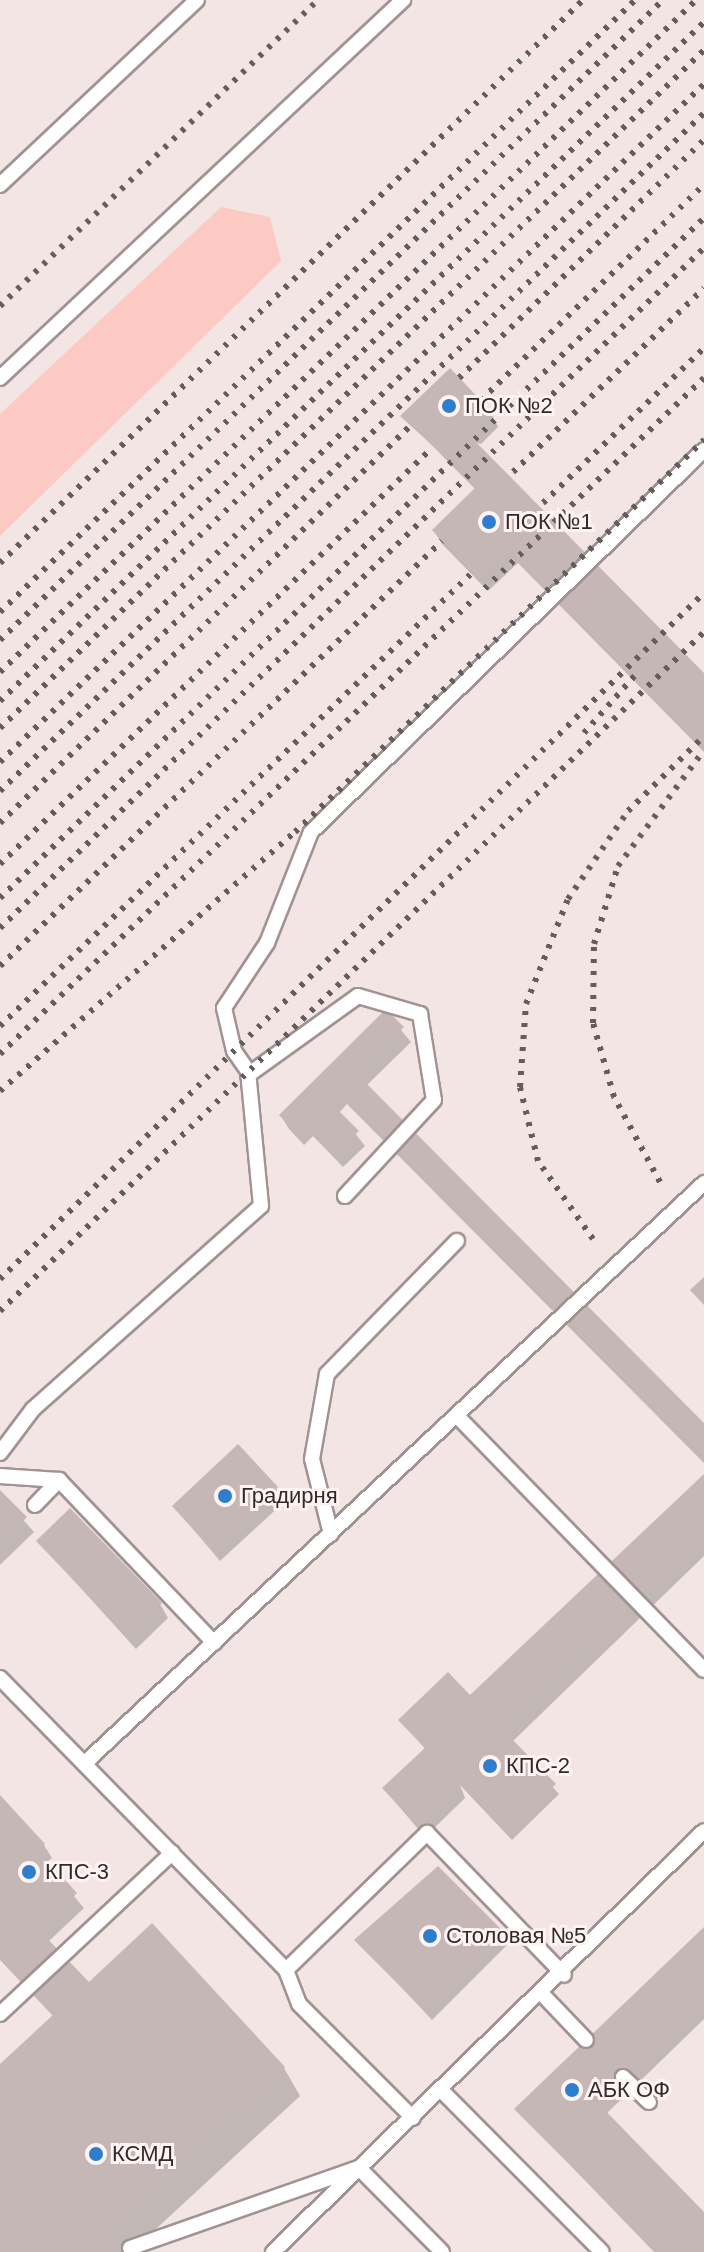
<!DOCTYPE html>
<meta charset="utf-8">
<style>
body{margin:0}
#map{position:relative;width:704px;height:2252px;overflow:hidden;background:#f2e5e3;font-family:Arial,sans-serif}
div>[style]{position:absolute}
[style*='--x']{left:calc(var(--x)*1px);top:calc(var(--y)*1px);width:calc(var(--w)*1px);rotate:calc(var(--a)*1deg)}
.green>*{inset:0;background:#fcc9c3}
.shadow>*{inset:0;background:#0003}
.building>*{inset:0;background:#c4b7b6}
.roads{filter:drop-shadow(2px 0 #a09392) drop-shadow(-2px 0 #a09392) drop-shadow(0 2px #a09392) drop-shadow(0 -2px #a09392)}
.service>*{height:14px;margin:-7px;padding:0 7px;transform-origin:7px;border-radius:7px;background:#fff}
.rail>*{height:6px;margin-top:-3px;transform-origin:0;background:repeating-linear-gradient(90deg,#645d5d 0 4px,transparent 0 12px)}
.dots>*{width:22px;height:22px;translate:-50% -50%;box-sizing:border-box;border:4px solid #fef3f2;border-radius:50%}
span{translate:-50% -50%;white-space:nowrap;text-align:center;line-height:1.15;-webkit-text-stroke:6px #fef3f2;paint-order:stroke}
.poi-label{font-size:22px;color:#302b2b}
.left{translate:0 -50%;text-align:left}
</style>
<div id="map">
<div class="green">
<i style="clip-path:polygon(221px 207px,270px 217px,281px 261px,0 536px,0 414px)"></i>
</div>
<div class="shadow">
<i style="clip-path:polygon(491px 413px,498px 427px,481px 444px,473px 442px,704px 676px,704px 752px,518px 563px,488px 591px,442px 544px,434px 531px,476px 490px,403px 416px)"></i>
<i style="clip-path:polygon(386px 1012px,411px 1042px,366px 1086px,704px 1426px,704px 1463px,347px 1104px,339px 1113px,365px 1146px,343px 1167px,313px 1136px,304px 1145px,289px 1129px,281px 1116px)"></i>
<i style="clip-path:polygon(704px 1477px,704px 1556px,512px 1742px,559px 1794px,512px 1840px,460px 1785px,465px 1798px,425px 1837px,384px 1789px,426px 1750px,401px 1720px,476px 1704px)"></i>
<i style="clip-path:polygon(276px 1488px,284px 1502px,220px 1561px,174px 1506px)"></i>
<i style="clip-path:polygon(0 1494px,34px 1532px,0 1565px)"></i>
<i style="clip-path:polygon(38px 1541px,160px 1604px,168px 1618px,136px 1649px)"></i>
<i style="clip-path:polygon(0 1799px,44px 1845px,52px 1858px,46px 1863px,84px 1908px,48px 1942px,88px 1984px,284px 2068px,300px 2096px,131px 2252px,0 2252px,0 2066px,54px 2017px,0 1960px)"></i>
<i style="clip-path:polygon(704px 1930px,704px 2019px,606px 2114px,704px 2215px,704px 2252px,654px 2252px,516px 2109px)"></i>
<i style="clip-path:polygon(504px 1934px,509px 1943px,432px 2020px,357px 1940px)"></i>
</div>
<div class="building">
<i style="clip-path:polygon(450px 368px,492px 412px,473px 431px,462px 428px,704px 673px,704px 749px,509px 550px,480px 579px,432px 530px,477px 486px,400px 416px)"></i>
<i style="clip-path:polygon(386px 1009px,404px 1027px,357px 1074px,704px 1423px,704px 1459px,339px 1092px,330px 1102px,359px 1131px,334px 1155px,304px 1124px,295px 1132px,279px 1115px)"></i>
<i style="clip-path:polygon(704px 1277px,704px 1305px,690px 1290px)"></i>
<i style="clip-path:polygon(238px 1444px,278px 1487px,211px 1549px,172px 1506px)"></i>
<i style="clip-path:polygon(704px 1474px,704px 1536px,503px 1730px,556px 1784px,506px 1832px,459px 1783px,416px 1824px,382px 1788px,425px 1748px,398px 1720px,448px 1672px,470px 1695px)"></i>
<i style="clip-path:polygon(0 1490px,27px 1517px,0 1544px)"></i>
<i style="clip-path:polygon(70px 1508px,162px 1603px,127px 1636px,36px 1541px)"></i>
<i style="clip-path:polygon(0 1795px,45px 1844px,38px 1851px,77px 1893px,39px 1930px,89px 1982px,152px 1923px,285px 2067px,97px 2241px,107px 2252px,0 2252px,0 2064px,54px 2014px,0 1957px)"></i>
<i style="clip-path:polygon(438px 1866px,505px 1933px,426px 2012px,354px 1940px)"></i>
<i style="clip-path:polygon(704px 1927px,704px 1999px,597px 2102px,704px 2212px,704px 2252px,657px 2252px,514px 2109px)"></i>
</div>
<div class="roads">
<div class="service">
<i style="--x:0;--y:185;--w:270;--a:-43.2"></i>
<i style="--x:0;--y:378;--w:553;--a:-43.17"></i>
<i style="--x:248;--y:1075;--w:135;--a:-35.7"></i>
<i style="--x:358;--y:996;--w:65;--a:16.2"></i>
<i style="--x:420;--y:1014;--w:87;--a:80.8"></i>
<i style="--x:434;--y:1100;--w:131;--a:132.8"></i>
<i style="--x:457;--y:1416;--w:354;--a:45.8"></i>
<i style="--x:0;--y:1453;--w:55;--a:-53.1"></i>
<i style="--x:33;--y:1409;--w:305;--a:-41.7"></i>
<i style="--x:261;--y:1206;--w:136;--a:-95.5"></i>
<i style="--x:248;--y:1071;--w:24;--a:-125"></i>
<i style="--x:234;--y:1051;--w:44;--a:-103.1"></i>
<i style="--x:224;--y:1008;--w:78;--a:-56.5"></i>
<i style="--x:267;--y:943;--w:119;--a:-68.4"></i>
<i style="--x:311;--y:832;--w:548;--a:-44.19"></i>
<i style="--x:0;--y:1476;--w:59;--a:3.9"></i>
<i style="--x:35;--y:1505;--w:35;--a:-46"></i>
<i style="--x:59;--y:1480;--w:225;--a:46.4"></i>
<i style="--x:331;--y:1534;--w:77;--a:-104.2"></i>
<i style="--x:312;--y:1459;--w:86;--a:-80"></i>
<i style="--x:327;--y:1374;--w:186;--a:-45.7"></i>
<i style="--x:0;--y:1678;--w:409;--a:45.6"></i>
<i style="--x:286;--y:1970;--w:36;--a:69"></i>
<i style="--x:299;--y:2004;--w:161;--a:45"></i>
<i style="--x:86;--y:1762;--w:847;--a:-43.13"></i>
<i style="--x:286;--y:1970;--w:197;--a:-44.2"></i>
<i style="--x:427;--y:1833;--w:197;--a:46"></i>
<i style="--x:543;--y:1995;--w:62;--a:46.3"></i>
<i style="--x:0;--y:2014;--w:236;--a:-43.1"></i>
<i style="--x:623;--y:2077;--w:36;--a:44"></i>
<i style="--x:441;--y:2090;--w:228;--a:45.2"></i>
<i style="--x:130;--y:2248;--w:243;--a:-19.3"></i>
<i style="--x:359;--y:2168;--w:118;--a:45.3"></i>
<i style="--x:273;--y:2252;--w:602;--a:-44.33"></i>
</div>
</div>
<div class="rail">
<i style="--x:0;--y:306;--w:441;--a:-43.9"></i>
<i style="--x:459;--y:378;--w:342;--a:-44.2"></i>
<i style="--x:481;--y:400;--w:310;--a:-44"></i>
<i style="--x:513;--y:472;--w:265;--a:-43.9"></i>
<i style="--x:543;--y:503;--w:223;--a:-43.9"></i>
<i style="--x:0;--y:563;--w:810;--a:-44"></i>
<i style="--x:0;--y:612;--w:882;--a:-43.94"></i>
<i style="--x:0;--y:640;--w:922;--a:-43.99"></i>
<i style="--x:0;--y:672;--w:967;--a:-43.99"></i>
<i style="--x:0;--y:701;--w:978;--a:-43.96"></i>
<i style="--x:0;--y:728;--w:977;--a:-43.92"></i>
<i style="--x:584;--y:733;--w:80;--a:-48.5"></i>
<i style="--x:0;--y:762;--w:977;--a:-43.92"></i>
<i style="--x:0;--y:791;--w:977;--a:-43.92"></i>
<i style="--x:0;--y:823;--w:569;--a:-44.07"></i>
<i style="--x:0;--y:864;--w:598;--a:-43.92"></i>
<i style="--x:0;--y:898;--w:979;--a:-44.01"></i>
<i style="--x:0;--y:928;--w:979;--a:-44.01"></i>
<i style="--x:0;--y:966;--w:613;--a:-43.88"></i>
<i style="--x:0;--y:1026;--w:656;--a:-43.83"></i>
<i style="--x:0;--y:1054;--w:976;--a:-43.84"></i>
<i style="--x:0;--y:1091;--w:393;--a:-41.3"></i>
<i style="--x:295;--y:832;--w:567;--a:-43.78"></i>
<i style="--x:660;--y:1182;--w:97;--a:-118.4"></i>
<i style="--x:614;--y:1097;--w:77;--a:-105.8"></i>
<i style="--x:593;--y:1023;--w:79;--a:-89.3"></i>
<i style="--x:594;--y:944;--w:82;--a:-72.9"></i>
<i style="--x:618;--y:866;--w:144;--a:-53.4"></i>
<i style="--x:593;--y:1239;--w:95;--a:-125.2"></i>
<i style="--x:538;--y:1161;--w:76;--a:-103.7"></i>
<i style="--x:520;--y:1087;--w:83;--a:-85.9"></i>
<i style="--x:526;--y:1004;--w:113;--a:-68.2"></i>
<i style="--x:568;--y:899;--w:107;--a:-55.7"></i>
<i style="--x:628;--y:811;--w:107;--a:-44.6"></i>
<i style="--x:0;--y:1279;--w:983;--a:-44.26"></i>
<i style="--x:0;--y:1311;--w:978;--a:-43.96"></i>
</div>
<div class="dots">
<i style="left:449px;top:406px;background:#2d7ecd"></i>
<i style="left:489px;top:522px;background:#2d7ecd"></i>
<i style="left:225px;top:1496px;background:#2d7ecd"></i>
<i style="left:490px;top:1766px;background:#2d7ecd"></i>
<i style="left:29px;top:1872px;background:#2d7ecd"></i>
<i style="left:430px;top:1936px;background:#2d7ecd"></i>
<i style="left:572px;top:2090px;background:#2d7ecd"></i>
<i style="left:96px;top:2154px;background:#2d7ecd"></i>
</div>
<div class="poi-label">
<span class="left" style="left:465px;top:406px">ПОК №2</span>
<span class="left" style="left:505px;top:522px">ПОК №1</span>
<span class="left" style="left:241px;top:1496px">Градирня</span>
<span class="left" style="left:506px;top:1766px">КПС-2</span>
<span class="left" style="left:45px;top:1872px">КПС-3</span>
<span class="left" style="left:446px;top:1936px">Столовая №5</span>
<span class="left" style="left:588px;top:2090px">АБК ОФ</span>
<span class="left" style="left:112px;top:2154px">КСМД</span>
</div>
</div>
